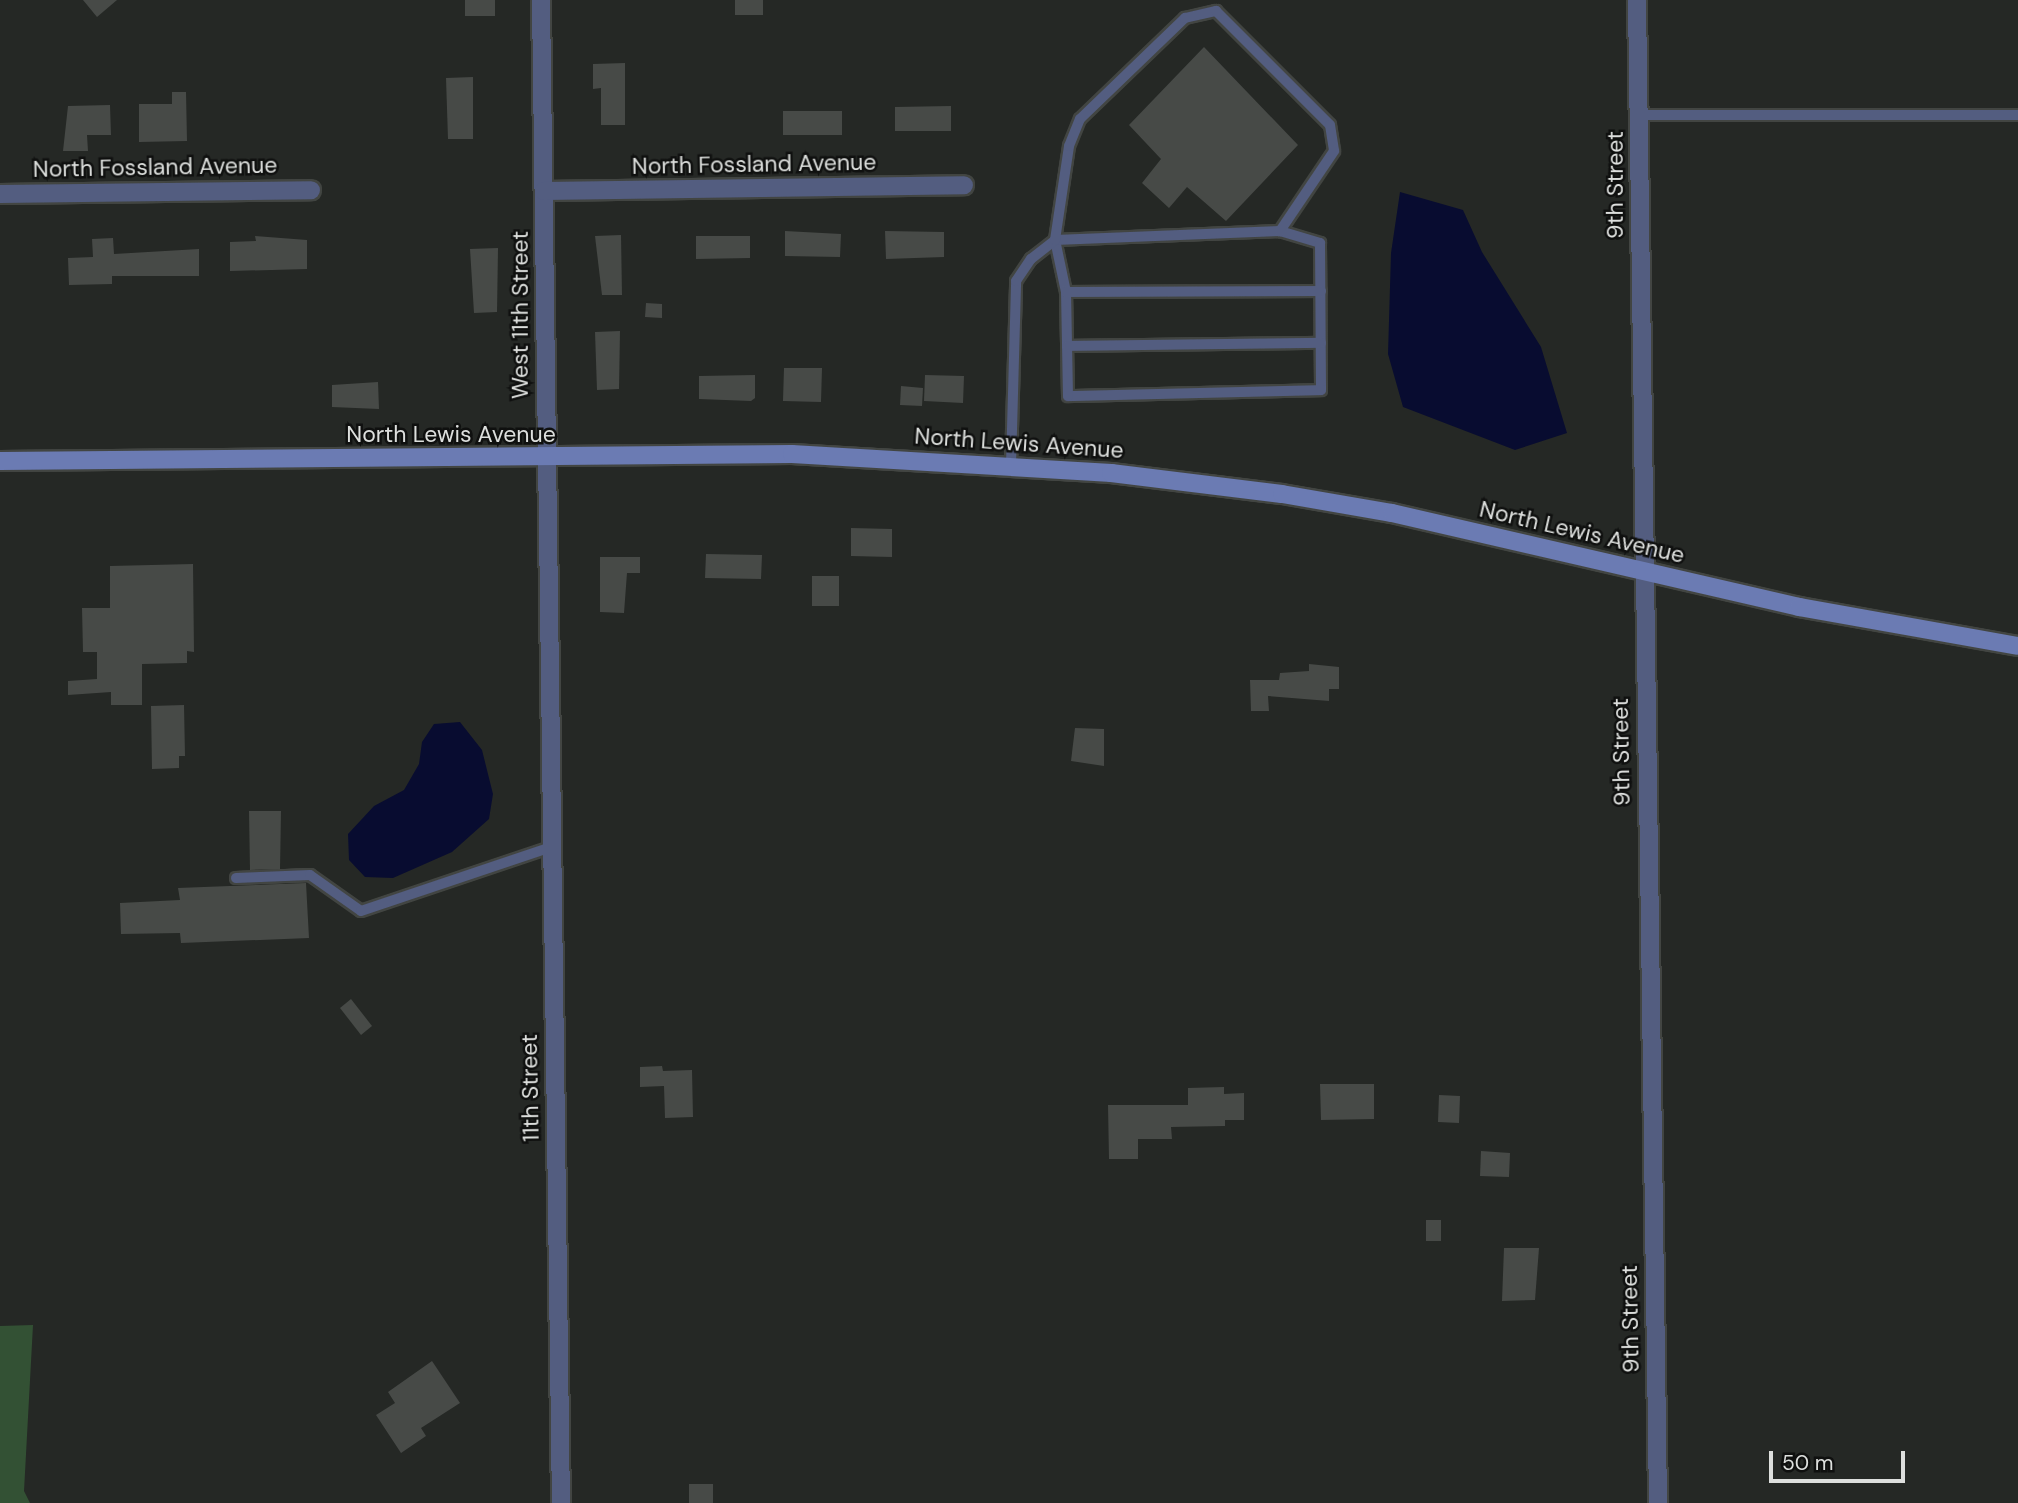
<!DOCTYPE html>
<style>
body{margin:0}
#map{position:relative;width:2018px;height:1503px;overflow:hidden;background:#252825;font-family:"DM Sans",sans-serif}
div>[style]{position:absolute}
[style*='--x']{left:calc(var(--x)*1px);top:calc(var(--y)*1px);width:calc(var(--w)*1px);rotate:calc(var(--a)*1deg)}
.green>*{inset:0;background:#335134}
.water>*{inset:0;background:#080c30}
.building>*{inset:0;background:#474a47}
.roads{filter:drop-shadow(2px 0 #424542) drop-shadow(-2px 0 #424542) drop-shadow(0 2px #424542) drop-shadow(0 -2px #424542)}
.service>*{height:10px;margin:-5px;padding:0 5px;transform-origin:5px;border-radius:5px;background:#535d80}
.minor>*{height:18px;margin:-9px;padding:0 9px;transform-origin:9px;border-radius:9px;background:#535d80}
.tertiary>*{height:18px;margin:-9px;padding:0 9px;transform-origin:9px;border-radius:9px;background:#535d80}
.secondary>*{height:18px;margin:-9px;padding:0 9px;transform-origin:9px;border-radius:9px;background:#6b7bb3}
span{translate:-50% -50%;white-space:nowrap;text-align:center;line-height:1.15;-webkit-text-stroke:5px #0f100f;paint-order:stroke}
.street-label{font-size:23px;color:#dddfdd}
.scale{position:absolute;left:1769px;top:1451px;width:136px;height:32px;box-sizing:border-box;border:4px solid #dddfdd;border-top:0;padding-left:9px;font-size:21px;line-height:24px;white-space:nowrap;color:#dddfdd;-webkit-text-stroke:5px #0f100f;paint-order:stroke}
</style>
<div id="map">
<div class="green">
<i style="clip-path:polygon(33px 1325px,24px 1491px,30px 1503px,0 1503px,0 1326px)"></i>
</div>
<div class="water">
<i style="clip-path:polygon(1400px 192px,1463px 210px,1482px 252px,1541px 347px,1567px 433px,1515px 450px,1403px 407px,1388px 354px,1391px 253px)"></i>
<i style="clip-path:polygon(460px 722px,482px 750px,493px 794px,489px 819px,452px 852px,393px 878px,365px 877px,349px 860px,348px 834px,374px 806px,404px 790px,419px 764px,422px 742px,434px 724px)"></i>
</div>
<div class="building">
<i style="clip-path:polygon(83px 0,117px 0,97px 17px)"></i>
<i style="clip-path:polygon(465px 0,495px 0,495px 16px,465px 16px)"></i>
<i style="clip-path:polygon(735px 0,763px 0,763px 15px,735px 15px)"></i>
<i style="clip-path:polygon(1204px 47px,1298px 145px,1226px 221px,1187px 187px,1169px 208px,1142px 183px,1161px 159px,1129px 125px)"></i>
<i style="clip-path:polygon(625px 63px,625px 125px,601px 125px,601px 88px,593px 89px,593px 64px)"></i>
<i style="clip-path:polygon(473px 77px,473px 139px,448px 139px,446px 78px)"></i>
<i style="clip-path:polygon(172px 92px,186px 92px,187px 141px,139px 142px,139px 104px,172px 104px)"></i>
<i style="clip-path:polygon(110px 105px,111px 135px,87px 135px,88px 151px,63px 151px,68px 106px)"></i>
<i style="clip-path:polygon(951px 106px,951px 131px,895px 131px,895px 107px)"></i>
<i style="clip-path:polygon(783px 111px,842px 111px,842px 135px,783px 135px)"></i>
<i style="clip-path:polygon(785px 231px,841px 234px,840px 257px,785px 256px)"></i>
<i style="clip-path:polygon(885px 231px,944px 232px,944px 257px,886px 259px)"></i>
<i style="clip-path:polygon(621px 235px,622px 295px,602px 295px,595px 236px)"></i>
<i style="clip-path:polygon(255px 236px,307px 240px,307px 269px,230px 271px,230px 242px,256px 241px)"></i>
<i style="clip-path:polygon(696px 236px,750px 236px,750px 258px,696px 259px)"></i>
<i style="clip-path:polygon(113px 238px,114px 254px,199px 249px,199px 276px,112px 276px,112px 284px,69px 285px,68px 258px,93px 257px,92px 239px)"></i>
<i style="clip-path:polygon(498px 248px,497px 312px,474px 313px,470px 249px)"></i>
<i style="clip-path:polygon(646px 303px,662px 304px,662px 318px,645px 317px)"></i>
<i style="clip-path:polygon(620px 331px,619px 389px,597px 390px,595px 332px)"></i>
<i style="clip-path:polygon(784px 368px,822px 368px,821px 402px,783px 401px)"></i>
<i style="clip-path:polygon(755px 375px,755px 398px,751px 401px,699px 399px,699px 376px)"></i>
<i style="clip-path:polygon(925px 375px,964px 376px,963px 403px,924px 401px)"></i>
<i style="clip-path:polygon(378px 382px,379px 409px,332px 407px,332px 385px)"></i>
<i style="clip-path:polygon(901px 386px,923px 388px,922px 406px,900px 405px)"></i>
<i style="clip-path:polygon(851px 528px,892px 529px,892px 557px,851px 556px)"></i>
<i style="clip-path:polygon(706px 554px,762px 555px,761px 579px,705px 578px)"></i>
<i style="clip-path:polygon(600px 557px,640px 557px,640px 573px,627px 573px,624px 613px,600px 612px)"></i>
<i style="clip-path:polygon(193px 564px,194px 652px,187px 651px,187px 663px,142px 664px,142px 705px,111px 705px,111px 692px,68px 695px,68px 681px,97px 679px,97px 652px,83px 652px,82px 608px,110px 608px,110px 566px)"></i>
<i style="clip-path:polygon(812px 576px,839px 576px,839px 606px,812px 606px)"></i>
<i style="clip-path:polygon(1309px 664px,1339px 667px,1339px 689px,1329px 689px,1329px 701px,1268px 696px,1269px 711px,1251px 711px,1250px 680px,1279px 680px,1280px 673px,1309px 671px)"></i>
<i style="clip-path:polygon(184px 705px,185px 756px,179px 756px,179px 768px,152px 769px,151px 706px)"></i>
<i style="clip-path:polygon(1075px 728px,1104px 729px,1104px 766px,1071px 761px)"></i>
<i style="clip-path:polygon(249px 811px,281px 811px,280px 869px,250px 870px)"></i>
<i style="clip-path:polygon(306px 883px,309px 938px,181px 943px,180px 933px,121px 934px,120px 903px,180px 900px,178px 888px)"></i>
<i style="clip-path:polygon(351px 999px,372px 1026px,361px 1035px,340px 1008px)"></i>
<i style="clip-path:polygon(662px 1066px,663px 1071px,692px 1070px,693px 1117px,665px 1118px,664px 1086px,640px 1087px,640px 1067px)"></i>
<i style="clip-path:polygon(1320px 1084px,1374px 1084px,1374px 1119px,1321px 1120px)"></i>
<i style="clip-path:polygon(1224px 1087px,1224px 1094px,1244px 1093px,1244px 1120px,1225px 1120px,1225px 1126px,1171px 1127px,1172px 1139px,1138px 1139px,1138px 1159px,1109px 1159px,1108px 1105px,1188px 1105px,1188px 1088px)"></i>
<i style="clip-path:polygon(1439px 1095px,1460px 1096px,1459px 1123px,1438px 1122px)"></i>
<i style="clip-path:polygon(1481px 1151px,1510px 1153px,1509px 1177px,1480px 1176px)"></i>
<i style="clip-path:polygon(1426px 1220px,1441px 1220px,1441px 1241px,1426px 1241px)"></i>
<i style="clip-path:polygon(1504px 1248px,1539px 1248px,1535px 1300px,1502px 1301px)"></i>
<i style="clip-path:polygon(432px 1361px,460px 1403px,421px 1428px,426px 1436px,401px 1453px,376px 1415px,395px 1403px,388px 1392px)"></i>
<i style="clip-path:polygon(689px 1484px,713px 1484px,713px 1503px,689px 1503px)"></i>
</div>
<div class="roads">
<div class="service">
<i style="--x:1638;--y:115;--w:380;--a:0"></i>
<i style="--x:1280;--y:231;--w:42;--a:16.7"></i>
<i style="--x:1320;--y:243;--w:147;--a:89.6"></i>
<i style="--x:1321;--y:390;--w:253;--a:178.6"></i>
<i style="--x:1068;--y:396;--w:104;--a:-91.1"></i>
<i style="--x:1066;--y:292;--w:53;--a:-101.9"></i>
<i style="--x:1055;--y:240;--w:225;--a:-2.3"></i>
<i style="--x:1066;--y:292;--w:255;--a:-0.2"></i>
<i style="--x:1067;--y:346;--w:254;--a:-0.7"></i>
<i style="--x:1011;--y:465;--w:184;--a:-88.4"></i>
<i style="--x:1016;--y:281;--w:27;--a:-56"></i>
<i style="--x:1031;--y:259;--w:31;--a:-38"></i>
<i style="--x:1055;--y:240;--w:95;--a:-81.5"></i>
<i style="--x:1069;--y:146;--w:29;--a:-68"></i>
<i style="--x:1080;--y:119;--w:146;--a:-43.9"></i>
<i style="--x:1185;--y:18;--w:32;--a:-13"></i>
<i style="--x:1216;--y:11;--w:161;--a:45"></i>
<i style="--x:1330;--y:125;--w:26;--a:81"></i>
<i style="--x:1334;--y:151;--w:97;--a:124"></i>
<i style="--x:236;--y:878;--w:74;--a:-2.3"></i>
<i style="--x:310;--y:875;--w:62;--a:35.2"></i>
<i style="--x:361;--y:911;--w:200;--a:-18.6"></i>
</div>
<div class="minor">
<i style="--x:541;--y:0;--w:1503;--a:89.24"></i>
<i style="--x:544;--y:191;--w:420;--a:-0.8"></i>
<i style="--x:0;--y:194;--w:311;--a:-0.7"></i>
</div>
<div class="tertiary">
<i style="--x:1637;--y:0;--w:1503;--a:89.2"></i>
</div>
<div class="secondary">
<i style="--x:0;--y:461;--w:792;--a:-0.51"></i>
<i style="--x:792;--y:454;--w:320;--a:3.4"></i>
<i style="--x:1111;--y:473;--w:172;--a:7"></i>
<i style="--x:1282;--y:494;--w:112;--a:9.8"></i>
<i style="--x:1392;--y:513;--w:418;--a:13"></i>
<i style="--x:1799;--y:607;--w:222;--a:10.1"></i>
</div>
</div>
<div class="street-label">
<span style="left:754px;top:164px;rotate:-1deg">North Fossland Avenue</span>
<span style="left:155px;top:167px;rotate:-1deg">North Fossland Avenue</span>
<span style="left:1615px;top:185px;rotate:-90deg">9th Street</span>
<span style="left:520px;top:315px;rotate:-90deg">West 11th Street</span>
<span style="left:451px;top:434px">North Lewis Avenue</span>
<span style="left:1019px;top:443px;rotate:4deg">North Lewis Avenue</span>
<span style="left:1582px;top:532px;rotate:13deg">North Lewis Avenue</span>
<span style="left:1621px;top:752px;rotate:-91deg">9th Street</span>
<span style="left:530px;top:1088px;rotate:-91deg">11th Street</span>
<span style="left:1630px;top:1319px;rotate:-91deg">9th Street</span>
</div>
<div class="scale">50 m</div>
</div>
